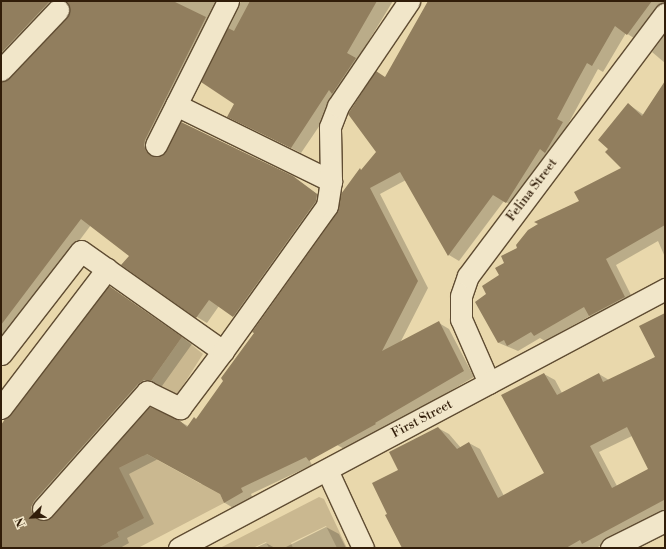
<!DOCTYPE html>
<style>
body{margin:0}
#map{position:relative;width:666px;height:549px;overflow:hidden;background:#e9d8ac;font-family:"Libre Bodoni",serif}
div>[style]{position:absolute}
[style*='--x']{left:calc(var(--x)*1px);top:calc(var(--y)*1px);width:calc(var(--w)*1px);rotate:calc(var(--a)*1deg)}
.green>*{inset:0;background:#cab890}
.shadow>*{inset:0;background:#0003}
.building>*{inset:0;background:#917e5e}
.roads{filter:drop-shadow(1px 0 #5f4c32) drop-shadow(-1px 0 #5f4c32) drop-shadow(0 1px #5f4c32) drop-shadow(0 -1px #5f4c32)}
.minor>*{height:21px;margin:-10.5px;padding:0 10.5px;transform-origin:10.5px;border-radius:10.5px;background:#f1e6c9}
span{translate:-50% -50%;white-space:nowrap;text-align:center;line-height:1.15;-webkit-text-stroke:3.5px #f1e6c9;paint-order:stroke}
.street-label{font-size:13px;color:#311d09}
.frame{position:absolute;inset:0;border:2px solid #311d09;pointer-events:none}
.north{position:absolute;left:12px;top:497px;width:40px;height:40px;-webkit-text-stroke:3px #f1e6c9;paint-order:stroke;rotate:246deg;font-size:11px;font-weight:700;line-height:16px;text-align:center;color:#311d09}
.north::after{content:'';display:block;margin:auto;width:14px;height:18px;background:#311d09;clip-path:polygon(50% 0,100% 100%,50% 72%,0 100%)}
</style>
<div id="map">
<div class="green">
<i style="clip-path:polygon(182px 337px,203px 354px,175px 398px,151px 381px)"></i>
<i style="clip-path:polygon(143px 452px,201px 484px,213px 478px,224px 503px,138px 548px,98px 548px,119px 537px,117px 532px,119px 468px,143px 456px)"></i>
<i style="clip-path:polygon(319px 497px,324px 499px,347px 548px,337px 548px,326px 526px,291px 543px,293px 548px,269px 548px,266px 542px,253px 548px,220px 548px)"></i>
</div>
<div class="shadow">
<i style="clip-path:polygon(1px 1px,228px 1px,154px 152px,156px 158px,293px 177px,327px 201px,244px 322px,219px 306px,207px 323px,197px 317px,130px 255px,91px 225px,1px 345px,1px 82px,10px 79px,68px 19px,71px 13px,71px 7px,69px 4px,66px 4px,1px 71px)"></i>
<i style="clip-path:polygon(241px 1px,393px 1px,357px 60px,339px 97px,301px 153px,239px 122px,235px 103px,202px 82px)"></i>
<i style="clip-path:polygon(429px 1px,665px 1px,665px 14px,643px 44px,626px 33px,603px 72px,598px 69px,567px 126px,573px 129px,517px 208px,504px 201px,459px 261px,449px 255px,406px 180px,380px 194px,428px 288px,400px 343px,439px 323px,449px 329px,474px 377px,348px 451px,337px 445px,300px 441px,312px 465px,251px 494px,253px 499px,235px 509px,225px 503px,221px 494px,158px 459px,129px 474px,154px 524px,127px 538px,129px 543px,120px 548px,1px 548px,1px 428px,110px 287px,192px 344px,162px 386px,155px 386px,42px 513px,43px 522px,47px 521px,179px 421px,188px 426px,197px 420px,338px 213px,360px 170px,362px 171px,378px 152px,385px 78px)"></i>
<i style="clip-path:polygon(665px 34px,665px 63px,652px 52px)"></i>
<i style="clip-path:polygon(665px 83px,665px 257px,658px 241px,616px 265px,635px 303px,600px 322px,590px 316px,545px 341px,540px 338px,518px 351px,499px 343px,476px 302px,487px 294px,500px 276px,505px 263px,519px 249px,623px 168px,628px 104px,644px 115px)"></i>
<i style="clip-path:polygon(evenodd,665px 314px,665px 511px,596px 548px,403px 548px,389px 515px,399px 470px,438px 428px,449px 434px,461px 448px,469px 443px,480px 449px,504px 496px,546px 474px,544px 374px,555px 380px,562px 393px,599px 374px,609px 380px,656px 357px,665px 314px,632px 436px,649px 470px,617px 486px,599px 452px,632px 436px)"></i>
<i style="clip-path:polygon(326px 527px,339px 534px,346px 548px,284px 548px)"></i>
<i style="clip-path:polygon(266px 543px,275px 548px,255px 548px)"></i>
</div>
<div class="building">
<i style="clip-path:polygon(1px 1px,50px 1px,1px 53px)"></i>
<i style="clip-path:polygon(66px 1px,173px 1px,206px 17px,145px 140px,144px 145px,146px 151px,151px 156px,157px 157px,163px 155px,181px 122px,293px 176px,317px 194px,316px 201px,233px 317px,209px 300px,196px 318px,121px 265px,129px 256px,81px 219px,1px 325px,1px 82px,10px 78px,67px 18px,70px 13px,70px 7px)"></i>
<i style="clip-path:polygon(250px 1px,377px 1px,347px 53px,356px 58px,332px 94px,329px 90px,291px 148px,227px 117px,234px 104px,201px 82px,228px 28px,234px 31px)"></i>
<i style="clip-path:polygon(428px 1px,652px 1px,627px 35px,615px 26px,592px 66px,587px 63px,576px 83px,557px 119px,563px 122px,545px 153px,540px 149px,506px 203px,493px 195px,448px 256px,400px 172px,370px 188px,418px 281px,382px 351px,439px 321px,464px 371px,375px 423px,376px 424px,309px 461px,306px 457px,241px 488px,243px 492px,224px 503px,220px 494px,147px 454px,119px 468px,144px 518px,117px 532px,119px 537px,98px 548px,1px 548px,1px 425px,5px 419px,11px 415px,109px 286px,182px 337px,151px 381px,144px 380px,138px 384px,34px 501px,31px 507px,32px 513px,35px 518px,41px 521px,47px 520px,52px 517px,150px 407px,179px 420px,187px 427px,194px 417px,196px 419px,223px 381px,221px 378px,254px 333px,252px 332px,337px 213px,341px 194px,360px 168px,361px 170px,376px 152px,348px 114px,376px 71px,385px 77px)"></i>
<i style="clip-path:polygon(665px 81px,665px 225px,606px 259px,625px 297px,589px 316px,584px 307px,534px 336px,531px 332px,507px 346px,504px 340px,498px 343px,475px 302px,486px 294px,482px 286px,499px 275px,495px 268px,504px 263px,501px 256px,517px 248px,516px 245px,528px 230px,538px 224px,534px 222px,579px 201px,574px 192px,621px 168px,605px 152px,608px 149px,598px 140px,628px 103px,642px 116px)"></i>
<i style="clip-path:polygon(evenodd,665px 313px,665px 503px,664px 500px,582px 544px,580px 540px,566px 548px,402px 548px,385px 515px,387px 514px,372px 483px,398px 470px,389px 452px,438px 427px,457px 449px,469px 442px,498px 498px,544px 473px,501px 395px,544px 373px,557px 395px,599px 373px,603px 382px,655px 357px,639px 326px,665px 313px,627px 427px,648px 469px,612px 488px,590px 446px,627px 427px)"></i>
</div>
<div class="roads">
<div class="minor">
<i style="--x:1;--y:70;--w:83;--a:-46.5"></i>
<i style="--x:176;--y:105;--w:173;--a:26.1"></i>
<i style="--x:156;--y:145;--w:161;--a:-63.4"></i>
<i style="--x:1;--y:354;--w:130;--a:-52.2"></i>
<i style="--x:81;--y:251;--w:174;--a:35.2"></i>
<i style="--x:489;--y:383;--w:70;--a:-113.6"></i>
<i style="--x:461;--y:319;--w:23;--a:-90"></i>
<i style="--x:461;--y:296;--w:21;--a:-71"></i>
<i style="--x:468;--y:276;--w:328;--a:-53.1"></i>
<i style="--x:1;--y:408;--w:175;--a:-52.7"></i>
<i style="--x:327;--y:470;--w:86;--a:65.2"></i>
<i style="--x:43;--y:509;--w:157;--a:-48.4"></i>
<i style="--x:147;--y:392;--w:37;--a:26"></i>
<i style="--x:180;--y:408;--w:71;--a:-53"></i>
<i style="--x:223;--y:351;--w:178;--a:-54.4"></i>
<i style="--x:327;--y:206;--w:25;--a:-81"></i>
<i style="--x:331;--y:181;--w:54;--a:-91.1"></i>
<i style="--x:330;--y:127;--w:22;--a:-69"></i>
<i style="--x:338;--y:106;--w:127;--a:-55.9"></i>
<i style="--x:179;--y:548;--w:551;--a:-28.05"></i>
<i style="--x:611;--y:548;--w:60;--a:-26.6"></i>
</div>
</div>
<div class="street-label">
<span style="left:532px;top:190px;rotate:-53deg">Felina Street</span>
<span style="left:422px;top:419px;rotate:-28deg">First Street</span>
</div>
<div class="frame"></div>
<div class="north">N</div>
</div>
